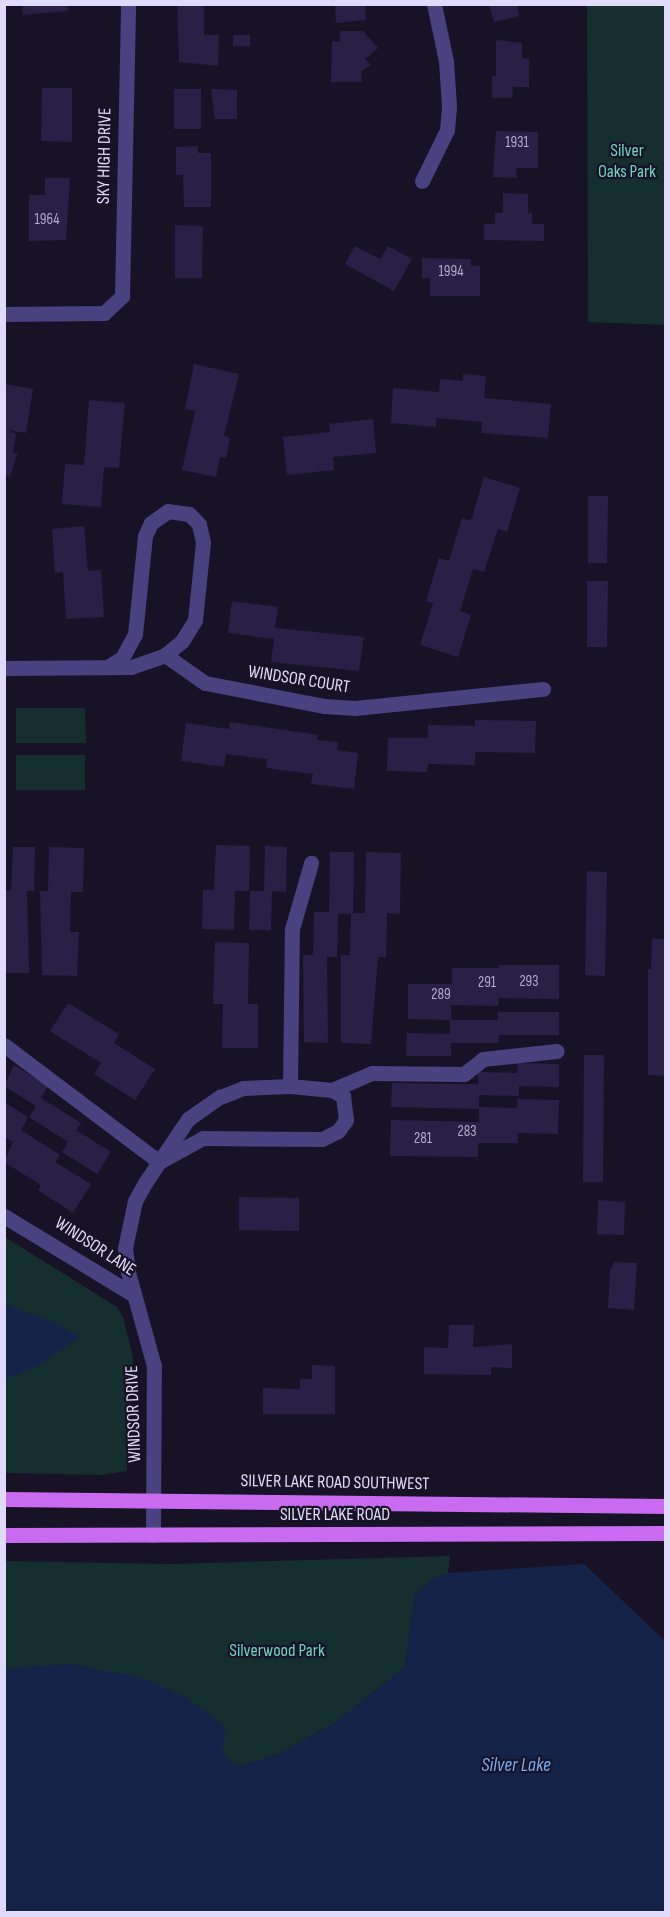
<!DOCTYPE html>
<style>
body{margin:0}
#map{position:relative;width:670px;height:1917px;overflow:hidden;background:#171226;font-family:"Sofia Sans Condensed",sans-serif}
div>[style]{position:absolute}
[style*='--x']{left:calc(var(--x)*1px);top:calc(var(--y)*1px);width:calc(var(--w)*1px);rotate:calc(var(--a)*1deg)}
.green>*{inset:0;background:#152e2f}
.water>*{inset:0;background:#142448}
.building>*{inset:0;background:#2a2045}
.minor>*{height:15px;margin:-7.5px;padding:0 7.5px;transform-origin:7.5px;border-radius:7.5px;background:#494180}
.major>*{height:15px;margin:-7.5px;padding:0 7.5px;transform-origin:7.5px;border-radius:7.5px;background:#c96bf1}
span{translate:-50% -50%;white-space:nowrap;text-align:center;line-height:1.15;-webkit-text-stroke:4.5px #171226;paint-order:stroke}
.number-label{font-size:15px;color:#b2acce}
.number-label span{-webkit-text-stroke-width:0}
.park-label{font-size:18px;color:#6cd5c3}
.street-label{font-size:18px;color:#e0dafb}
.water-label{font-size:20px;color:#72adf2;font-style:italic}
.frame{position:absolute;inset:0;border:6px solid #e0dafb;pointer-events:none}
</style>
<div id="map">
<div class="green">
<i style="clip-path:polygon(587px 5px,665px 5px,665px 325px,588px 322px)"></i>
<i style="clip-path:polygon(16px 708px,85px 708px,86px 743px,16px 743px)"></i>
<i style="clip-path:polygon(16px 755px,85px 755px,85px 790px,16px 790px)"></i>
<i style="clip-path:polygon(5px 1237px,117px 1307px,123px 1317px,133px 1357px,127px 1471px,102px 1475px,5px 1473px)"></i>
<i style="clip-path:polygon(450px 1556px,448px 1573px,432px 1580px,415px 1595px,405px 1667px,336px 1722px,279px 1754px,243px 1765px,230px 1763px,223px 1752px,5px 1669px,5px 1561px,171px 1564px)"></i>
</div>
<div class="water">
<i style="clip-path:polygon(4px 1304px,48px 1320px,80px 1337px,37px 1366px,5px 1379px)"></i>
<i style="clip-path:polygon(584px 1564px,665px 1641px,665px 1912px,5px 1912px,5px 1669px,70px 1664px,139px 1677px,184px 1696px,225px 1727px,223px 1752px,230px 1763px,243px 1765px,279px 1754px,336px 1722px,405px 1667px,415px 1595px,432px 1580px,448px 1573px)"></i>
</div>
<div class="building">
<i style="clip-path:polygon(22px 4px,67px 4px,68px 11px,23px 15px)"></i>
<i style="clip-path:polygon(177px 4px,204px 4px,204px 35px,219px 35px,218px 66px,179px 62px)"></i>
<i style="clip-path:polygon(335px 4px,365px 4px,366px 20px,336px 23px)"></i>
<i style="clip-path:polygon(489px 4px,517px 4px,519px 16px,494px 22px)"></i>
<i style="clip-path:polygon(340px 31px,363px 31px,378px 48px,365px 59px,371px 65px,361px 71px,362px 82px,331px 82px,332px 41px,340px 42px)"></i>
<i style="clip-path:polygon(233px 35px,250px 35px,250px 46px,233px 46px)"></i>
<i style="clip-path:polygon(496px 40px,522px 43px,522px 58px,529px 59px,529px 87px,513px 87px,512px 98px,492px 98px,492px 76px,496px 76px)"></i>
<i style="clip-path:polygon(42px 88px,72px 88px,72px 142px,41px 141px)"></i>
<i style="clip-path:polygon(174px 89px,201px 89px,201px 129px,174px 129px)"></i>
<i style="clip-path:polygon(211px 89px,237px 90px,237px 119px,215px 119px)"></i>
<i style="clip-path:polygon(496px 131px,538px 132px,538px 168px,516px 168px,517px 178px,493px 177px)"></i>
<i style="clip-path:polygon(198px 146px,198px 153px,211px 153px,211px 207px,184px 207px,183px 175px,176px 175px,176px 147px)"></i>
<i style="clip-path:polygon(45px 178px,70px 178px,66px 240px,29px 241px,29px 195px,45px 195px)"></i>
<i style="clip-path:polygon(503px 193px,528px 194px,528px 213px,532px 213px,532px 224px,544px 224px,544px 241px,484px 240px,484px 224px,495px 224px,495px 213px,503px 213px)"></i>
<i style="clip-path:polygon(175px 225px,203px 226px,202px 278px,175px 278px)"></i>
<i style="clip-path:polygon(355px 246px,380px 259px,388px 246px,412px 259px,394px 291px,345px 264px)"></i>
<i style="clip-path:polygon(422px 258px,471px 259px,471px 266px,480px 266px,480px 296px,430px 296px,430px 278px,422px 278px)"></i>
<i style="clip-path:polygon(194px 364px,239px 374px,224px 436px,230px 438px,226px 458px,220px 457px,216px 477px,182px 470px,195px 411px,185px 409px)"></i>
<i style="clip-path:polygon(463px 374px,486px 376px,484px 398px,551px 404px,548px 438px,481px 433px,482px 422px,436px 418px,436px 427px,391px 423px,393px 388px,439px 392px,440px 379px,463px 381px)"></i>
<i style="clip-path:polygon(4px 384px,33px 389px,26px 433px,8px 430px,16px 434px,13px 453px,18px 453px,10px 476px,4px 475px)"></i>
<i style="clip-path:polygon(89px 400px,125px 403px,119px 468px,104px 467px,101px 507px,62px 504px,65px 464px,84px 465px)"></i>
<i style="clip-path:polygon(373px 419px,376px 453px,333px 457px,334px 470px,287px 475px,283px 437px,330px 432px,329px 424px)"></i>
<i style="clip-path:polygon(484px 477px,520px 488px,507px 532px,498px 529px,484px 572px,473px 569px,460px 611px,471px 615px,458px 657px,420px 645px,433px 603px,426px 601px,439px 558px,449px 561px,462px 518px,471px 521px)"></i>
<i style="clip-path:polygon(588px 496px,608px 496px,607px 563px,588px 563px)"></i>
<i style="clip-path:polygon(84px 526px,88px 571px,101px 570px,104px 617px,66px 619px,63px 572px,55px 573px,52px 529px)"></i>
<i style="clip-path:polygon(587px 581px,608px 581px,607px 647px,587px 647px)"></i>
<i style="clip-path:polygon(232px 601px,278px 607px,275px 628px,364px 637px,359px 671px,271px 662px,274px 639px,228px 633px)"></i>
<i style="clip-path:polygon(475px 720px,536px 721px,535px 753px,475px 752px,475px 765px,428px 764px,427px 772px,387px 771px,388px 738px,428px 738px,428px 725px,475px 726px)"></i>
<i style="clip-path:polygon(230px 722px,318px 735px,317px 740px,338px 742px,337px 750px,358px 753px,354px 789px,311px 784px,313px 774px,266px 768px,267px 759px,226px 754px,224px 767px,181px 761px,186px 723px,229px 729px)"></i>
<i style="clip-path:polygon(216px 845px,250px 846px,249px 891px,235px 891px,234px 930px,202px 929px,203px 890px,214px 890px)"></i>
<i style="clip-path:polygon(265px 846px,287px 847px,286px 892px,272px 891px,271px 930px,249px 930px,250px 891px,264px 891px)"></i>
<i style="clip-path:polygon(13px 847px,35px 847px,34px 891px,27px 891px,29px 973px,5px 973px,4px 890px,11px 891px)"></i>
<i style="clip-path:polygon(49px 847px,84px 848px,83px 892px,71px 892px,70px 932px,79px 932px,77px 976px,42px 975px,40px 891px,48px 891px)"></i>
<i style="clip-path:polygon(330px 852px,354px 852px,353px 913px,365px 913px,366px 852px,401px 853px,400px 914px,387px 913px,386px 957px,378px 957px,371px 1044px,341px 1043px,341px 955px,350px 955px,351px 914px,338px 914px,337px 957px,327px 957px,328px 1043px,304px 1042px,303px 955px,313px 955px,314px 912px,329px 912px)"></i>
<i style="clip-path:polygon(587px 871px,607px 872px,605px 976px,585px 975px)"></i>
<i style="clip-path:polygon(652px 939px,666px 939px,666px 1076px,648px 1075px,648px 969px,651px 969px)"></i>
<i style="clip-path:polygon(215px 942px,249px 943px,248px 1004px,258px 1004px,258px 1048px,222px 1048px,223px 1004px,213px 1004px)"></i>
<i style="clip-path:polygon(499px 965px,559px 965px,559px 999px,499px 998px,498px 1006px,451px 1005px,451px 1020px,408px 1019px,408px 984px,452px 984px,452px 968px,499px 968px)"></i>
<i style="clip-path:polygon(68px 1003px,119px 1034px,114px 1043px,155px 1069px,135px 1100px,94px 1074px,101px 1063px,50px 1031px)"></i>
<i style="clip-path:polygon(498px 1012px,559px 1012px,559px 1035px,499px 1035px,499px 1043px,451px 1043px,451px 1056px,406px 1056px,407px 1033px,450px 1034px,450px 1020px,498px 1020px)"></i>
<i style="clip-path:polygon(584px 1055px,604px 1055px,603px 1182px,583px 1182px)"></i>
<i style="clip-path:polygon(518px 1063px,559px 1064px,559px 1087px,519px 1086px,519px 1096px,479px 1095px,479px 1107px,517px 1108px,517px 1099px,559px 1100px,558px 1134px,518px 1133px,518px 1143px,478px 1143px,478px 1157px,390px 1156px,391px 1120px,479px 1122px,479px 1109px,391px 1107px,392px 1083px,478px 1084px,478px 1072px,517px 1073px)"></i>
<i style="clip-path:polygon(14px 1065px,48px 1086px,41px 1098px,81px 1123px,76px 1130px,111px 1152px,97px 1174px,62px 1152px,68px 1142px,29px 1117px,36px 1106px,4px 1086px)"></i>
<i style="clip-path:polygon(4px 1102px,28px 1117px,21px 1130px,60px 1155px,55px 1162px,91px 1184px,73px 1213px,38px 1190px,41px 1185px,4px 1162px,13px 1142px,4px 1137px)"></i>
<i style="clip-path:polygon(239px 1197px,299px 1198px,299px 1231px,239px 1230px)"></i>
<i style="clip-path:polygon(598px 1200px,625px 1202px,624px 1235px,597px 1234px)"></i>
<i style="clip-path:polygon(614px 1262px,637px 1263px,634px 1310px,608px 1308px,610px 1271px)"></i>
<i style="clip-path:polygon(449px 1325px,474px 1325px,473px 1347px,512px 1344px,512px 1368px,491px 1367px,491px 1375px,424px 1374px,424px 1347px,448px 1348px)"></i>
<i style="clip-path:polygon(312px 1365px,335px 1366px,335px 1414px,263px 1414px,263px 1388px,300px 1389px,300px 1379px,312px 1379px)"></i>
</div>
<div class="minor">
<i style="--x:422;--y:181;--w:57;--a:-63.9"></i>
<i style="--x:447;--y:130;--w:24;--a:-85"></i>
<i style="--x:449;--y:106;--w:45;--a:-93.8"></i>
<i style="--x:446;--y:61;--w:58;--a:-101.9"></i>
<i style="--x:4;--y:314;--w:100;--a:-0.6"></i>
<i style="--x:104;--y:313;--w:25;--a:-43"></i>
<i style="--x:122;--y:296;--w:292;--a:-88.8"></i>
<i style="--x:165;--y:655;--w:49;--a:35"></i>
<i style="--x:205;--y:683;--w:122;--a:10.9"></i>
<i style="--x:325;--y:706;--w:30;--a:4"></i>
<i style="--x:355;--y:708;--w:189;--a:-5.8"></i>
<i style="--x:4;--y:668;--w:127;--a:-0.5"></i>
<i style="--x:131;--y:667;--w:36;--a:-19"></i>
<i style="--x:165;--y:655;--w:22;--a:-39"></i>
<i style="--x:182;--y:641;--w:25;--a:-58"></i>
<i style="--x:195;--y:620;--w:78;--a:-84.1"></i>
<i style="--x:203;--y:542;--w:18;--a:-103"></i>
<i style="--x:199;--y:524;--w:14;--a:-135"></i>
<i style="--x:189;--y:514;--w:21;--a:-172"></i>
<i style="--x:168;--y:511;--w:21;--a:145"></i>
<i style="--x:151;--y:523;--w:14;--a:115"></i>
<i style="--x:145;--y:536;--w:99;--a:95.8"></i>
<i style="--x:135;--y:634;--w:27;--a:118"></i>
<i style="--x:122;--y:658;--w:15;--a:148"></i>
<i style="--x:4;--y:1045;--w:194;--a:37"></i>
<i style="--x:290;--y:1086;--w:157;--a:-89.3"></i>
<i style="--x:292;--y:929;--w:69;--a:-73.9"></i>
<i style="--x:332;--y:1090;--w:43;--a:-23"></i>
<i style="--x:372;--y:1073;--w:92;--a:0.6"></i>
<i style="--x:464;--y:1074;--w:24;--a:-38"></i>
<i style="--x:483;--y:1059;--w:74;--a:-6.2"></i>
<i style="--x:4;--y:1216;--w:152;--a:31.3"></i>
<i style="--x:153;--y:1535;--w:169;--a:-89.7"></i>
<i style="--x:154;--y:1366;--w:98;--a:-105.5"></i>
<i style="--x:128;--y:1272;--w:24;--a:-97"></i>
<i style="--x:125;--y:1248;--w:48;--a:-78"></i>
<i style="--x:135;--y:1201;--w:21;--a:-61"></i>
<i style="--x:145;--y:1183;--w:77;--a:-56.1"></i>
<i style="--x:188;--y:1119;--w:39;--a:-35"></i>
<i style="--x:220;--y:1097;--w:25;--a:-21"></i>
<i style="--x:243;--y:1088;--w:47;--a:-2.4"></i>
<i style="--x:290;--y:1086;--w:42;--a:5.4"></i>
<i style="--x:332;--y:1090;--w:13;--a:29"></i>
<i style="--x:343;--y:1096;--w:24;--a:83"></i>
<i style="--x:346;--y:1120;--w:14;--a:126"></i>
<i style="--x:338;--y:1131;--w:18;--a:153"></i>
<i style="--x:322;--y:1139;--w:119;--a:-179.5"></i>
<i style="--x:203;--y:1138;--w:50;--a:151.4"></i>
</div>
<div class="major">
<i style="--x:4;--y:1499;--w:662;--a:0.61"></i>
<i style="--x:4;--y:1535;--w:662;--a:-0.17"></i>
</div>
<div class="number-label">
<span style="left:517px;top:143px">1931</span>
<span style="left:47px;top:220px">1964</span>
<span style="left:451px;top:272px">1994</span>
<span style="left:529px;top:982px">293</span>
<span style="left:487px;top:983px">291</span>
<span style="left:441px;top:995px">289</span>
<span style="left:467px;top:1132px">283</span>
<span style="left:423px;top:1139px">281</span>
</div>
<div class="park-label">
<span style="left:627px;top:162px">Silver<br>Oaks Park</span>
<span style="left:277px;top:1651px">Silverwood Park</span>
</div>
<div class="street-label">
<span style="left:105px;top:156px;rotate:-89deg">SKY HIGH DRIVE</span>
<span style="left:299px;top:680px;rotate:9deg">WINDSOR COURT</span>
<span style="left:95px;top:1247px;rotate:33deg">WINDSOR LANE</span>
<span style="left:134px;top:1414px;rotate:-92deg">WINDSOR DRIVE</span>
<span style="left:335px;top:1483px;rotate:1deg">SILVER LAKE ROAD SOUTHWEST</span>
<span style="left:335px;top:1515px">SILVER LAKE ROAD</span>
</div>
<div class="water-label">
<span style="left:516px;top:1765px">Silver Lake</span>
</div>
<div class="frame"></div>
</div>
